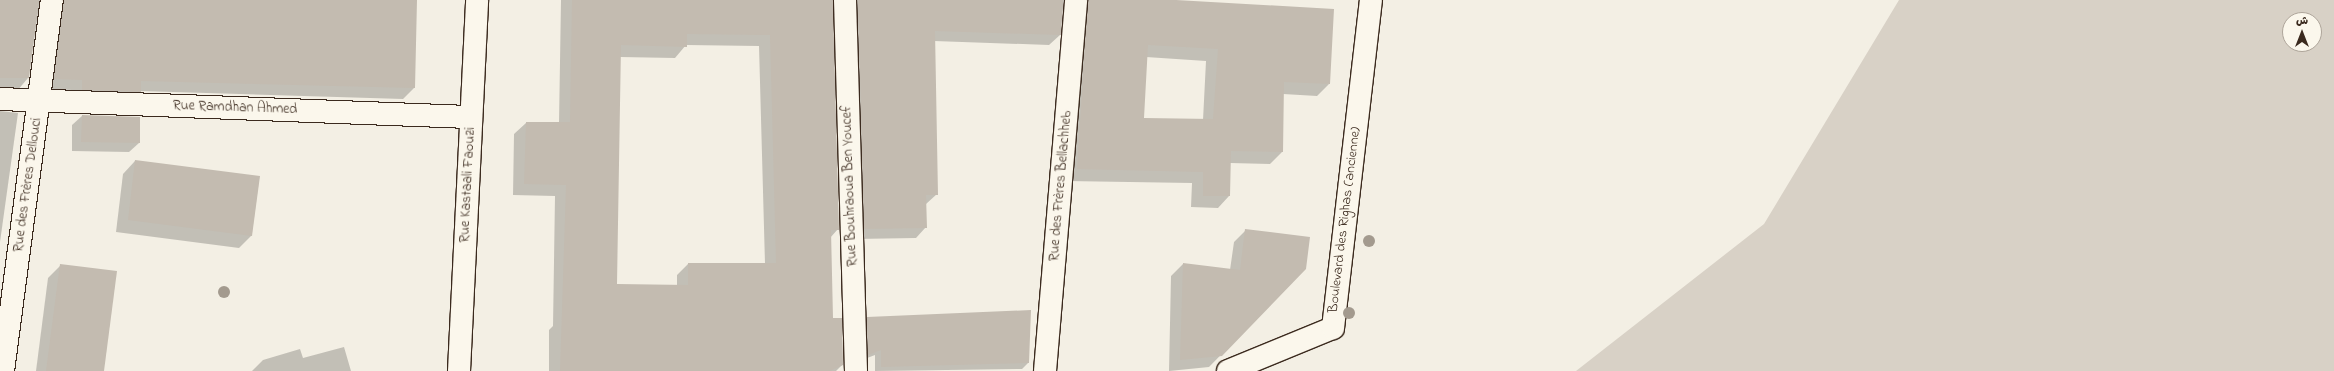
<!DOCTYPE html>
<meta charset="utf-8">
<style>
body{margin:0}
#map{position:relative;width:2334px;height:371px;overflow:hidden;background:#f3efe4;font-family:"Indie Flower","Playpen Sans Arabic",sans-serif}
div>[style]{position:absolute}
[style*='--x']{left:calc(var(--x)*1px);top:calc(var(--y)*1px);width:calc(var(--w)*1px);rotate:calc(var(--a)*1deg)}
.green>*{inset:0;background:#d8d1c6}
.shadow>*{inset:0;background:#0003}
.building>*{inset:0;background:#c3bbb0}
.roads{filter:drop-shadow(1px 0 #3b2a1e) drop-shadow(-1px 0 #3b2a1e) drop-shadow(0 1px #3b2a1e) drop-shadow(0 -1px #3b2a1e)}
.minor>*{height:22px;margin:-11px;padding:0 11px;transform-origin:11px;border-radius:11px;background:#fbf7ec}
.trees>*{width:12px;height:12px;margin:-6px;border-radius:50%;background:#a39a8e}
span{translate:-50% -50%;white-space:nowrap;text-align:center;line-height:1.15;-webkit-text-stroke:3px #fbf7ec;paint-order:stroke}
.street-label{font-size:14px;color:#3b2a1e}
.north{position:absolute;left:2282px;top:12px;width:40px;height:40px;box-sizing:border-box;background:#fbf7ec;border:1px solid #aea59a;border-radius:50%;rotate:0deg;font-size:11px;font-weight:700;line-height:16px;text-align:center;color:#3b2a1e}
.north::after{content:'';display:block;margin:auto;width:14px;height:18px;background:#3b2a1e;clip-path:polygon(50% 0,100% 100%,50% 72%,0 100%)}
</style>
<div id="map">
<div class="green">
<i style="clip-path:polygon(evenodd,1899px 0,2334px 0,2334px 371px,1576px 371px,1764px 224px,1899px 0,2290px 20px,2314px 20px,2314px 44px,2290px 44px,2290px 20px)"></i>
</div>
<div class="shadow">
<i style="clip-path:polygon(0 0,40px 0,28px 78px,11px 98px,0 98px)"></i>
<i style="clip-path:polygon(46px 0,416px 0,414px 88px,403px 99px,140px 91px,129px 102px,72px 100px,72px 90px,44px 89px)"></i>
<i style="clip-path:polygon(evenodd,561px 0,832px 0,838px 229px,830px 238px,832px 319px,842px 365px,836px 371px,549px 371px,549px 330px,553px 326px,555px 196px,513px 195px,514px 134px,526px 123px,559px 123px,561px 0,686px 45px,759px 46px,765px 264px,688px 264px,677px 275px,677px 286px,616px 285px,620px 57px,675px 58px,686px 45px)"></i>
<i style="clip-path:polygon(847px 0,1064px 0,1060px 35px,1049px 45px,934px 41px,937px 194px,926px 204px,926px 227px,916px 238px,855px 239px)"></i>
<i style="clip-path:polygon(evenodd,1084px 0,1159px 0,1329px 84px,1317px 96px,1283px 94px,1282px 152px,1270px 164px,1230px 163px,1229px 196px,1218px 208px,1191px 207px,1192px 183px,1066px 181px,1084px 0,1146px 57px,1206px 61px,1203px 120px,1143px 119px,1146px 57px)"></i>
<i style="clip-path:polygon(0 111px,18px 113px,0 242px)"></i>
<i style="clip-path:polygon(82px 116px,139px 143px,129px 152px,72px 151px,72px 125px)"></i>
<i style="clip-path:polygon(135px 161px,259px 177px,251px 236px,239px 248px,116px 232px,123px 174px)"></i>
<i style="clip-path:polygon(1246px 230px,1305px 269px,1209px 367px,1169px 371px,1171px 276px,1183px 264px,1230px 270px,1234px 242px)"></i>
<i style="clip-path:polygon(61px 265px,103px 371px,36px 371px,48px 278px)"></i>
<i style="clip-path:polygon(867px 318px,1028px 363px,1022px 369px,875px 371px,875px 355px,862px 360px,861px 324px)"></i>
<i style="clip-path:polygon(344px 347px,351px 371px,252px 371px,263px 360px,300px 349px,303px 358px)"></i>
</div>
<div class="building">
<i style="clip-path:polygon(0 0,39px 0,29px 78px,0 78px)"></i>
<i style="clip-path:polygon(64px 0,417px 0,415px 88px,141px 81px,141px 92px,82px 90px,82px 80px,54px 79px)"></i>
<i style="clip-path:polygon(evenodd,572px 0,833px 0,839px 230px,831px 230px,833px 318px,842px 318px,843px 365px,830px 371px,560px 371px,566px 185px,524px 184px,526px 122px,570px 122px,572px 0,687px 34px,770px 35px,776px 263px,688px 263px,688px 285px,617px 284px,621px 45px,687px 47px,687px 34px)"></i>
<i style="clip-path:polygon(858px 0,1063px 0,1061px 35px,935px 31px,938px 195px,926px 195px,927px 228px,864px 229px)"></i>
<i style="clip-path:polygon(evenodd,1088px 0,1176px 0,1334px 9px,1330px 84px,1284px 82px,1283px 152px,1231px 151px,1230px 196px,1203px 196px,1203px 172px,1077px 169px,1088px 0,1148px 45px,1218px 49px,1213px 119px,1144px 118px,1148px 45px)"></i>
<i style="clip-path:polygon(82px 115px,140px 117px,140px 143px,81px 142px)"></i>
<i style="clip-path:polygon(135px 160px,260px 176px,252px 236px,128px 220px)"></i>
<i style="clip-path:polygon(1245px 229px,1310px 237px,1306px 269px,1222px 356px,1180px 360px,1183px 263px,1240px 270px)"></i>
<i style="clip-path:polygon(60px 264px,117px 271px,104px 371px,46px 371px)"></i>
<i style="clip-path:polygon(1031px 310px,1029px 363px,881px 367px,881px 350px,868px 355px,867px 317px)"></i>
</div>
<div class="roads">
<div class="minor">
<i style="--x:845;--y:0;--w:371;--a:88.3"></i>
<i style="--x:0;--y:99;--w:471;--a:2.2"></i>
<i style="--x:3;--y:371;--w:374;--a:-82.5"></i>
<i style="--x:459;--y:371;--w:371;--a:-87.2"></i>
<i style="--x:1045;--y:371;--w:372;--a:-85.2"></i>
<i style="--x:1228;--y:371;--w:113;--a:-22.3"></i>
<i style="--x:1333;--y:328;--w:330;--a:-83.4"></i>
</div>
</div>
<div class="trees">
<i style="left:1369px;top:241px"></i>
<i style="left:224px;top:292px"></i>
<i style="left:1349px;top:313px"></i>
</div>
<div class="street-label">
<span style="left:235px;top:108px;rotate:2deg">Rue Ramdhan Ahmed</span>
<span style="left:28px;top:185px;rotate:-82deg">Rue des Frères Dellouci</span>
<span style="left:468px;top:185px;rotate:-87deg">Rue Kastaali Faouzi</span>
<span style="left:850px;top:186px;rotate:-92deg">Rue Bouhraoua Ben Youcef</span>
<span style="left:1061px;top:186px;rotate:-85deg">Rue des Frères Bellachheb</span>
<span style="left:1345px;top:220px;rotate:-83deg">Boulevard des Righas (ancienne)</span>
</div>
<div class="north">ش</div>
</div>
